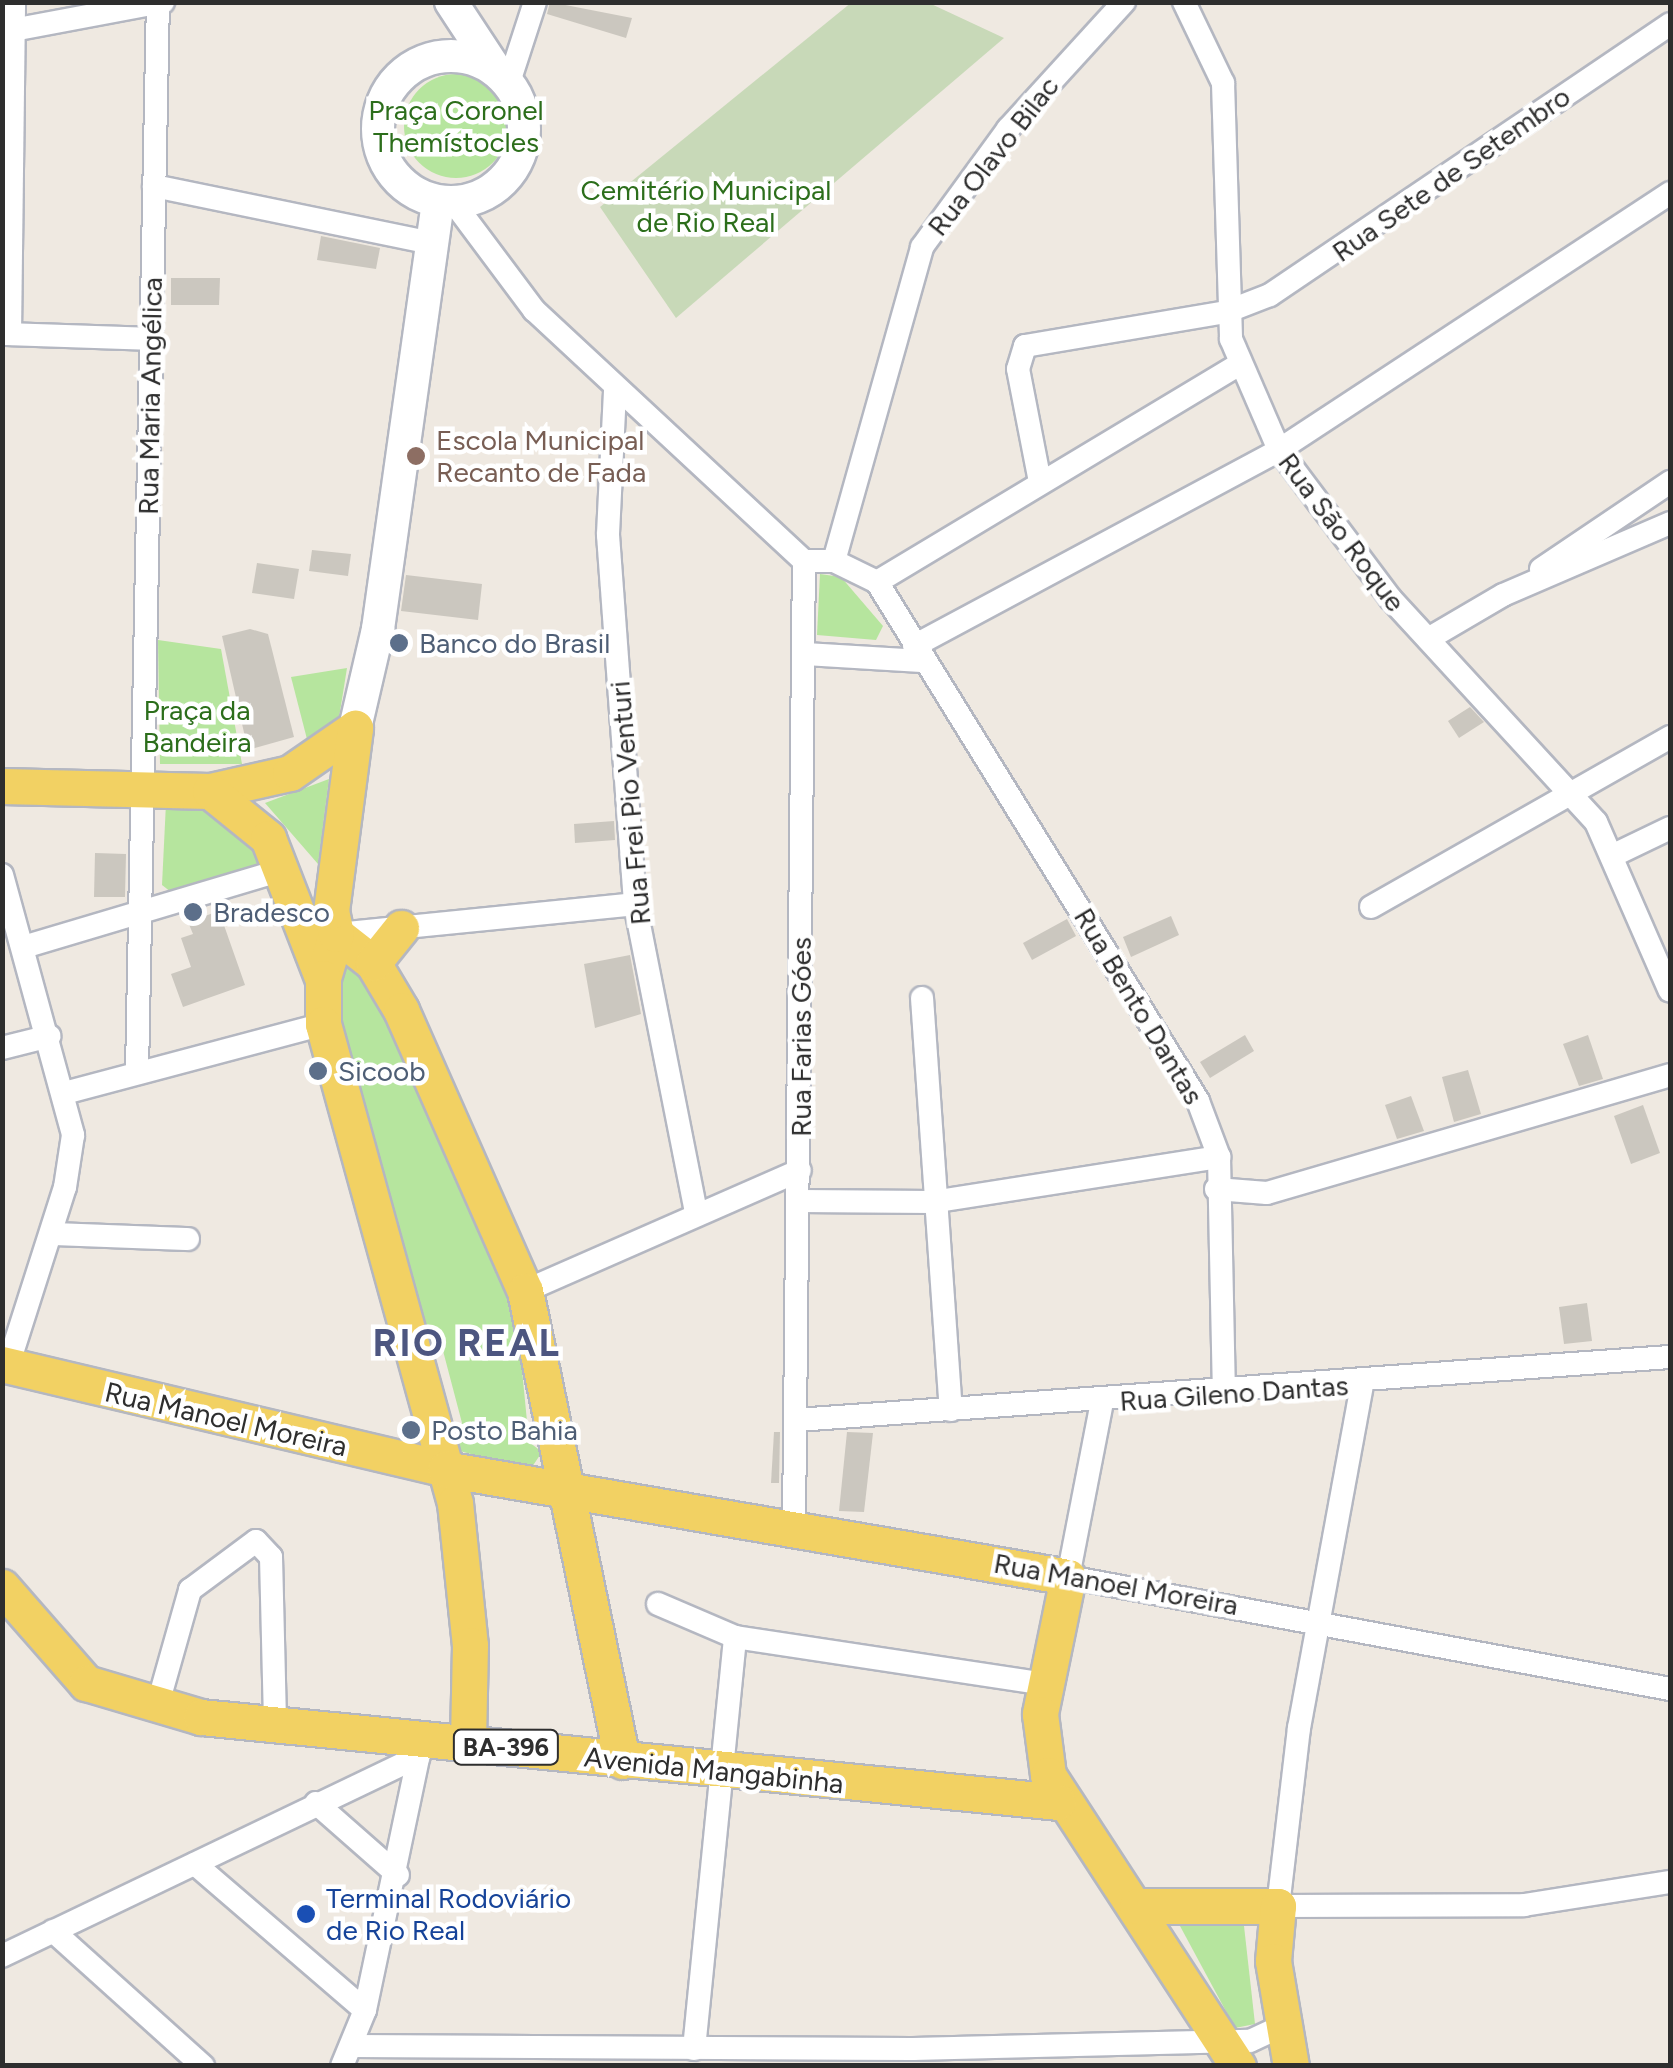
<!DOCTYPE html>
<meta charset="utf-8">
<style>
body{margin:0}
#map{position:relative;width:1673px;height:2068px;overflow:hidden;background:#efe9e1;font-family:Figtree,sans-serif}
div>[style]{position:absolute}
[style*='--x']{left:calc(var(--x)*1px);top:calc(var(--y)*1px);width:calc(var(--w)*1px);rotate:calc(var(--a)*1deg)}
.green>*{inset:0;background:#b6e59e}
.round{border-radius:50%}
.cemetery>*{inset:0;background:#c8d9b8}
.building>*{inset:0;background:#cbc7bf}
.roads{filter:drop-shadow(2px 0 #b4b7c1) drop-shadow(-2px 0 #b4b7c1) drop-shadow(0 2px #b4b7c1) drop-shadow(0 -2px #b4b7c1)}
.street>*{height:22px;margin:-11px;padding:0 11px;transform-origin:11px;border-radius:11px;background:#fff}
.secondary>*{height:32px;margin:-16px;padding:0 16px;transform-origin:16px;border-radius:16px;background:#fff}
.secondary>.ring{margin:-16px;padding:0;box-sizing:content-box;background:none;border:32px solid #fff;border-radius:50%}
.primary>*{height:35px;margin:-17.5px;padding:0 17.5px;transform-origin:17.5px;border-radius:17.5px;background:#f2d163}
.dots>*{width:28px;height:28px;translate:-50% -50%;box-sizing:border-box;border:5px solid #fff;border-radius:50%}
span{translate:-50% -50%;white-space:nowrap;text-align:center;line-height:1.15;-webkit-text-stroke:9px #fff;paint-order:stroke}
.shield-label span{padding:2px 8px;background:#fff;border:2px solid;border-radius:8px;-webkit-text-stroke-width:0}
.shield-label{font-size:25px;color:#2e2e2e;font-weight:700}
.park-label{font-size:28px;color:#2c6e1b}
.street-label{font-size:28px;color:#2e2e2e}
.education-label{font-size:28px;color:#785e54}
.left{translate:0 -50%;text-align:left}
.service-label{font-size:28px;color:#4e5e75}
.transit-label{font-size:28px;color:#164399}
.district-label{font-size:38px;color:#4d5680;font-weight:700;letter-spacing:2.5px}
.frame{position:absolute;inset:0;border:5px solid #2e2e2e;pointer-events:none}
</style>
<div id="map">
<div class="green">
<i class="round" style="left:404px;top:74px;width:104px;height:104px"></i>
<i style="clip-path:polygon(820px 574px,841px 577px,883px 626px,876px 640px,817px 635px)"></i>
<i style="clip-path:polygon(158px 640px,221px 649px,242px 764px,160px 764px)"></i>
<i style="clip-path:polygon(347px 668px,338px 724px,308px 743px,291px 677px)"></i>
<i style="clip-path:polygon(329px 779px,318px 864px,265px 803px)"></i>
<i style="clip-path:polygon(166px 803px,210px 808px,267px 849px,268px 863px,171px 892px,162px 885px)"></i>
<i style="clip-path:polygon(350px 955px,396px 1017px,514px 1287px,529px 1442px,542px 1452px,530px 1470px,456px 1450px,448px 1426px,462px 1423px,437px 1328px,419px 1330px,338px 1008px,339px 959px)"></i>
<i style="clip-path:polygon(1180px 1926px,1244px 1926px,1255px 2024px,1235px 2028px)"></i>
</div>
<div class="cemetery">
<i style="clip-path:polygon(852px 2px,929px 3px,1004px 38px,676px 318px,600px 207px)"></i>
</div>
<div class="building">
<i style="clip-path:polygon(550px 2px,632px 18px,626px 38px,547px 14px)"></i>
<i style="clip-path:polygon(321px 236px,380px 248px,376px 269px,317px 260px)"></i>
<i style="clip-path:polygon(171px 278px,220px 278px,219px 305px,171px 305px)"></i>
<i style="clip-path:polygon(312px 550px,351px 554px,348px 576px,309px 571px)"></i>
<i style="clip-path:polygon(257px 563px,299px 569px,294px 599px,252px 593px)"></i>
<i style="clip-path:polygon(406px 575px,482px 584px,478px 620px,401px 611px)"></i>
<i style="clip-path:polygon(250px 629px,268px 634px,294px 737px,248px 750px,222px 636px)"></i>
<i style="clip-path:polygon(1470px 707px,1484px 722px,1459px 738px,1448px 721px)"></i>
<i style="clip-path:polygon(614px 821px,615px 840px,575px 843px,574px 824px)"></i>
<i style="clip-path:polygon(95px 853px,126px 854px,125px 897px,94px 897px)"></i>
<i style="clip-path:polygon(219px 911px,245px 985px,183px 1007px,171px 974px,191px 967px,181px 938px,193px 934px,188px 922px)"></i>
<i style="clip-path:polygon(1171px 916px,1179px 935px,1131px 957px,1123px 937px)"></i>
<i style="clip-path:polygon(1067px 919px,1076px 936px,1032px 960px,1023px 943px)"></i>
<i style="clip-path:polygon(630px 955px,641px 1014px,595px 1028px,584px 964px)"></i>
<i style="clip-path:polygon(1245px 1035px,1254px 1051px,1210px 1078px,1200px 1062px)"></i>
<i style="clip-path:polygon(1588px 1035px,1603px 1079px,1579px 1086px,1563px 1044px)"></i>
<i style="clip-path:polygon(1468px 1070px,1481px 1114px,1454px 1122px,1442px 1077px)"></i>
<i style="clip-path:polygon(1411px 1096px,1424px 1131px,1397px 1139px,1385px 1105px)"></i>
<i style="clip-path:polygon(1643px 1105px,1660px 1153px,1631px 1164px,1614px 1116px)"></i>
<i style="clip-path:polygon(1587px 1303px,1592px 1341px,1564px 1344px,1559px 1307px)"></i>
<i style="clip-path:polygon(774px 1432px,780px 1432px,779px 1483px,771px 1483px)"></i>
<i style="clip-path:polygon(847px 1432px,873px 1433px,864px 1512px,839px 1511px)"></i>
</div>
<div class="roads">
<div class="street">
<i style="--x:1184;--y:2;--w:90;--a:64.3"></i>
<i style="--x:1223;--y:83;--w:256;--a:88.2"></i>
<i style="--x:1231;--y:339;--w:121;--a:66.6"></i>
<i style="--x:1279;--y:450;--w:185;--a:53.1"></i>
<i style="--x:1390;--y:598;--w:304;--a:47.4"></i>
<i style="--x:1596;--y:822;--w:184;--a:66.4"></i>
<i style="--x:2;--y:32;--w:164;--a:-10.6"></i>
<i style="--x:509;--y:82;--w:84;--a:-72"></i>
<i style="--x:154;--y:186;--w:283;--a:11.6"></i>
<i style="--x:454;--y:203;--w:134;--a:53.2"></i>
<i style="--x:534;--y:310;--w:369;--a:42.9"></i>
<i style="--x:2;--y:334;--w:149;--a:1.9"></i>
<i style="--x:10;--y:334;--w:332;--a:-89.3"></i>
<i style="--x:615;--y:391;--w:144;--a:92.8"></i>
<i style="--x:608;--y:535;--w:370;--a:85.8"></i>
<i style="--x:635;--y:904;--w:314;--a:78.8"></i>
<i style="--x:1040;--y:482;--w:115;--a:-101"></i>
<i style="--x:1018;--y:369;--w:24;--a:-73"></i>
<i style="--x:1025;--y:346;--w:204;--a:-9.6"></i>
<i style="--x:1226;--y:312;--w:47;--a:-21.1"></i>
<i style="--x:1270;--y:295;--w:483;--a:-34.1"></i>
<i style="--x:804;--y:561;--w:30;--a:0"></i>
<i style="--x:834;--y:561;--w:48;--a:26"></i>
<i style="--x:877;--y:582;--w:610;--a:58.26"></i>
<i style="--x:1198;--y:1101;--w:60;--a:69.4"></i>
<i style="--x:1219;--y:1157;--w:235;--a:88.8"></i>
<i style="--x:834;--y:561;--w:326;--a:-74.3"></i>
<i style="--x:922;--y:247;--w:146;--a:-53.9"></i>
<i style="--x:1008;--y:129;--w:172;--a:-47.6"></i>
<i style="--x:1541;--y:569;--w:156;--a:-34"></i>
<i style="--x:877;--y:582;--w:423;--a:-31"></i>
<i style="--x:1428;--y:639;--w:87;--a:-30.4"></i>
<i style="--x:1503;--y:595;--w:182;--a:-23.3"></i>
<i style="--x:914;--y:646;--w:414;--a:-28.2"></i>
<i style="--x:1279;--y:450;--w:468;--a:-33.3"></i>
<i style="--x:804;--y:654;--w:119;--a:3.4"></i>
<i style="--x:1616;--y:854;--w:60;--a:-25.7"></i>
<i style="--x:2;--y:875;--w:270;--a:74.7"></i>
<i style="--x:73;--y:1135;--w:53;--a:98.7"></i>
<i style="--x:65;--y:1187;--w:188;--a:107.7"></i>
<i style="--x:1371;--y:907;--w:344;--a:-29.6"></i>
<i style="--x:336;--y:934;--w:301;--a:-5.7"></i>
<i style="--x:27;--y:946;--w:269;--a:-16.6"></i>
<i style="--x:922;--y:998;--w:413;--a:86"></i>
<i style="--x:2;--y:1048;--w:49;--a:-14"></i>
<i style="--x:137;--y:1072;--w:1070;--a:-88.88"></i>
<i style="--x:68;--y:1092;--w:264;--a:-14.9"></i>
<i style="--x:1216;--y:1189;--w:51;--a:4.5"></i>
<i style="--x:1267;--y:1193;--w:420;--a:-16.3"></i>
<i style="--x:799;--y:1201;--w:133;--a:0.4"></i>
<i style="--x:932;--y:1202;--w:291;--a:-8.9"></i>
<i style="--x:52;--y:1234;--w:136;--a:2.1"></i>
<i style="--x:525;--y:1291;--w:300;--a:-23.7"></i>
<i style="--x:1362;--y:1385;--w:349;--a:100.4"></i>
<i style="--x:1299;--y:1728;--w:179;--a:96.7"></i>
<i style="--x:1278;--y:1906;--w:246;--a:-0.2"></i>
<i style="--x:1524;--y:1905;--w:148;--a:-9"></i>
<i style="--x:1102;--y:1402;--w:178;--a:101"></i>
<i style="--x:1068;--y:1577;--w:612;--a:10.54"></i>
<i style="--x:797;--y:1420;--w:875;--a:-4.13"></i>
<i style="--x:794;--y:1525;--w:964;--a:-89.41"></i>
<i style="--x:658;--y:1604;--w:84;--a:23.2"></i>
<i style="--x:735;--y:1637;--w:314;--a:8.6"></i>
<i style="--x:157;--y:1707;--w:122;--a:-74.2"></i>
<i style="--x:190;--y:1590;--w:82;--a:-36.6"></i>
<i style="--x:256;--y:1541;--w:22;--a:47"></i>
<i style="--x:271;--y:1557;--w:166;--a:88.6"></i>
<i style="--x:316;--y:1803;--w:109;--a:41.3"></i>
<i style="--x:195;--y:1864;--w:224;--a:40.7"></i>
<i style="--x:53;--y:1931;--w:202;--a:42"></i>
<i style="--x:2;--y:1956;--w:462;--a:-25.6"></i>
<i style="--x:353;--y:2046;--w:560;--a:0.31"></i>
<i style="--x:913;--y:2049;--w:337;--a:-1.4"></i>
<i style="--x:1250;--y:2041;--w:35;--a:-25"></i>
<i style="--x:694;--y:2049;--w:414;--a:-84.3"></i>
<i style="--x:342;--y:2066;--w:61;--a:-67.7"></i>
<i style="--x:365;--y:2010;--w:271;--a:-78.1"></i>
</div>
<div class="secondary">
<i style="--x:451;--y:2;--w:80;--a:56.7"></i>
<i class="ring" style="left:378px;top:56px;width:114px;height:114px"></i>
<i style="--x:355;--y:728;--w:102;--a:-76.9"></i>
<i style="--x:378;--y:629;--w:431;--a:-82"></i>
</div>
<div class="primary">
<i style="--x:2;--y:786;--w:208;--a:1.4"></i>
<i style="--x:210;--y:791;--w:82;--a:-12.7"></i>
<i style="--x:290;--y:773;--w:79;--a:-34.7"></i>
<i style="--x:210;--y:791;--w:75;--a:39"></i>
<i style="--x:268;--y:838;--w:149;--a:68.8"></i>
<i style="--x:336;--y:934;--w:47;--a:38.1"></i>
<i style="--x:373;--y:963;--w:55;--a:59.2"></i>
<i style="--x:401;--y:1010;--w:307;--a:66.2"></i>
<i style="--x:525;--y:1291;--w:480;--a:78.3"></i>
<i style="--x:336;--y:934;--w:46;--a:106.5"></i>
<i style="--x:323;--y:978;--w:46;--a:90"></i>
<i style="--x:323;--y:1024;--w:497;--a:74.6"></i>
<i style="--x:455;--y:1503;--w:143;--a:84"></i>
<i style="--x:470;--y:1645;--w:97;--a:91.2"></i>
<i style="--x:336;--y:934;--w:24;--a:-102"></i>
<i style="--x:331;--y:911;--w:185;--a:-82.5"></i>
<i style="--x:373;--y:963;--w:45;--a:-51.3"></i>
<i style="--x:2;--y:1364;--w:455;--a:13.3"></i>
<i style="--x:445;--y:1469;--w:632;--a:9.83"></i>
<i style="--x:1068;--y:1577;--w:140;--a:101.6"></i>
<i style="--x:1040;--y:1714;--w:62;--a:82.5"></i>
<i style="--x:1048;--y:1775;--w:348;--a:56.9"></i>
<i style="--x:2;--y:1587;--w:128;--a:48.8"></i>
<i style="--x:86;--y:1683;--w:120;--a:16.5"></i>
<i style="--x:201;--y:1717;--w:861;--a:5.66"></i>
<i style="--x:1137;--y:1906;--w:141;--a:0"></i>
<i style="--x:1278;--y:1906;--w:55;--a:95.2"></i>
<i style="--x:1273;--y:1961;--w:107;--a:80.3"></i>
</div>
</div>
<div class="dots">
<i style="left:416px;top:456px;background:#8d6e63"></i>
<i style="left:399px;top:643px;background:#5c6f8a"></i>
<i style="left:193px;top:912px;background:#5c6f8a"></i>
<i style="left:318px;top:1071px;background:#5c6f8a"></i>
<i style="left:411px;top:1430px;background:#5c6f8a"></i>
<i style="left:306px;top:1914px;background:#1a4fb4"></i>
</div>
<div class="shield-label">
<span style="left:506px;top:1747px">BA-396</span>
</div>
<div class="park-label">
<span style="left:456px;top:126px">Praça Coronel<br>Themístocles</span>
<span style="left:706px;top:206px">Cemitério Municipal<br>de Rio Real</span>
<span style="left:197px;top:726px">Praça da<br>Bandeira</span>
</div>
<div class="street-label">
<span style="left:993px;top:156px;rotate:-52deg">Rua Olavo Bilac</span>
<span style="left:1451px;top:174px;rotate:-35deg">Rua Sete de Setembro</span>
<span style="left:150px;top:396px;rotate:-89deg">Rua Maria Angélica</span>
<span style="left:1342px;top:532px;rotate:53deg">Rua São Roque</span>
<span style="left:630px;top:803px;rotate:-95deg">Rua Frei Pio Venturi</span>
<span style="left:1139px;top:1006px;rotate:59deg">Rua Bento Dantas</span>
<span style="left:801px;top:1037px;rotate:-90deg">Rua Farias Góes</span>
<span style="left:1234px;top:1393px;rotate:-4deg">Rua Gileno Dantas</span>
<span style="left:226px;top:1419px;rotate:13deg">Rua Manoel Moreira</span>
<span style="left:1116px;top:1584px;rotate:10deg">Rua Manoel Moreira</span>
<span style="left:714px;top:1770px;rotate:6deg">Avenida Mangabinha</span>
</div>
<div class="education-label">
<span class="left" style="left:436px;top:456px">Escola Municipal<br>Recanto de Fada</span>
</div>
<div class="service-label">
<span class="left" style="left:419px;top:643px">Banco do Brasil</span>
<span class="left" style="left:213px;top:912px">Bradesco</span>
<span class="left" style="left:338px;top:1071px">Sicoob</span>
<span class="left" style="left:431px;top:1430px">Posto Bahia</span>
</div>
<div class="transit-label">
<span class="left" style="left:326px;top:1914px">Terminal Rodoviário<br>de Rio Real</span>
</div>
<div class="district-label">
<span style="left:467px;top:1344px">RIO REAL</span>
</div>
<div class="frame"></div>
</div>
